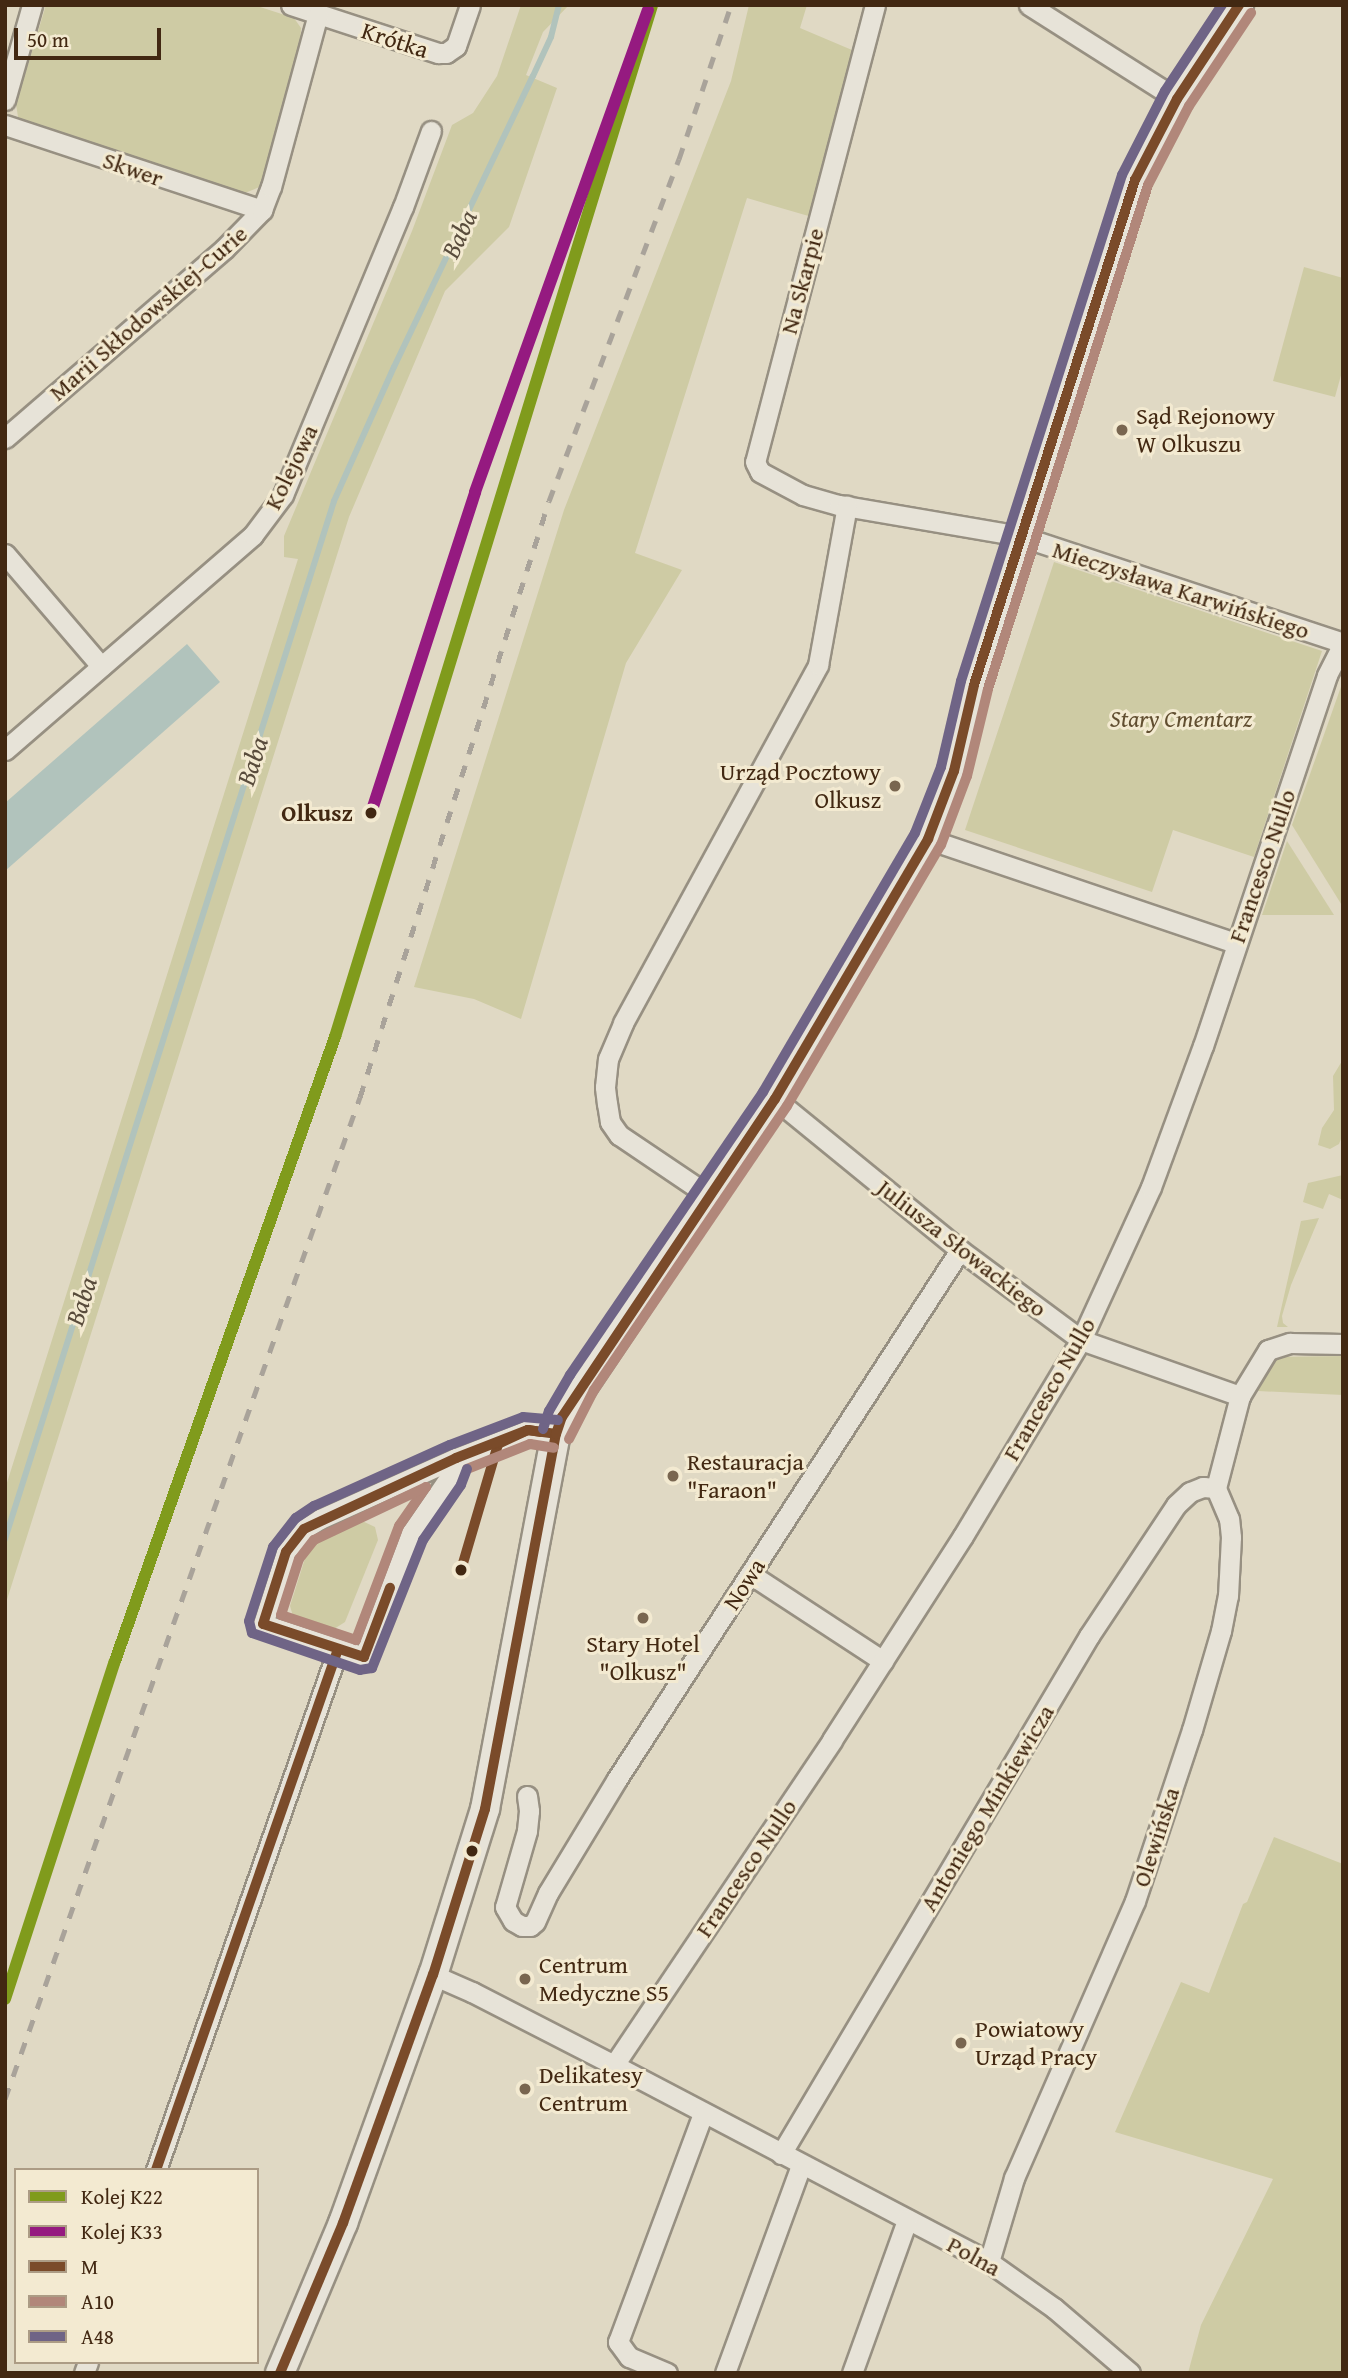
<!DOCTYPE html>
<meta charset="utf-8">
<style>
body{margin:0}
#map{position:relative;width:1348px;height:2378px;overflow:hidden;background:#e0d9c4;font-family:"Gentium Book Plus",serif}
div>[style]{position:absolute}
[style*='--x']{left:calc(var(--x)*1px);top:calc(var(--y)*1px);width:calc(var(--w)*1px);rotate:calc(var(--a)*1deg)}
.green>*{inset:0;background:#cecba4}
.water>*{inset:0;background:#b1c3bc}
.stream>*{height:6px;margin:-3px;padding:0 3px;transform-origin:3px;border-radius:3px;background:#b1c3bc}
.roads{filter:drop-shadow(2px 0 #979082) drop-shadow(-2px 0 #979082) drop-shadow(0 2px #979082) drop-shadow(0 -2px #979082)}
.street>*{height:19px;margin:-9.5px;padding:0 9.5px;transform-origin:9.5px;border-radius:9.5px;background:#e7e3d8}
.secondary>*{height:28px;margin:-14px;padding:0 14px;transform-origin:14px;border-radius:14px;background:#e7e3d8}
.rail>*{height:5px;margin-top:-2.5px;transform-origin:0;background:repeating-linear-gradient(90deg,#a9a39a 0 12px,transparent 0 24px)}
.bus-1>*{height:10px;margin:-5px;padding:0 5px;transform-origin:5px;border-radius:5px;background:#7a4b2a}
.bus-2>*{height:10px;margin:-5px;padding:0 5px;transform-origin:5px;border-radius:5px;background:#b1877a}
.bus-3>*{height:10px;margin:-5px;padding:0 5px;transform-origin:5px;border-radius:5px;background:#6f6486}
.rail-1>*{height:12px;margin:-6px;padding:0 6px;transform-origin:6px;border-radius:6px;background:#809b1c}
.rail-2>*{height:12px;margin:-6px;padding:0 6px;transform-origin:6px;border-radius:6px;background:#951a80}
.dots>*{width:19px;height:19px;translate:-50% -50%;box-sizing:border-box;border:4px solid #f3ead1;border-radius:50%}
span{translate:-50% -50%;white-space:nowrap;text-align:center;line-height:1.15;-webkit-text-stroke:6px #f3ead1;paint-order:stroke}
.street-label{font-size:24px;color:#422812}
.poi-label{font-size:24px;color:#422812}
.left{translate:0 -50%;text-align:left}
.right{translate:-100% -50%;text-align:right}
.park-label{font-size:24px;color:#614e30;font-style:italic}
.stop-label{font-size:24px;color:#422812;font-weight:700}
.water-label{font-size:26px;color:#594c3c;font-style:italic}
.frame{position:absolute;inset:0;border:7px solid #422812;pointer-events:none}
.legend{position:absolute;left:14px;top:2168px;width:245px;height:196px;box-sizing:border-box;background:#f3ead1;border:2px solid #ac9c85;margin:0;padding:9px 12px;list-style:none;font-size:21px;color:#422812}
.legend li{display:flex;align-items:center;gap:14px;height:35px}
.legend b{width:35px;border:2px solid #ac9c85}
.scale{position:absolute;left:14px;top:28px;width:147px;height:32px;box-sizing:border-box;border:4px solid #422812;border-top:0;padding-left:9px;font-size:21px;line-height:24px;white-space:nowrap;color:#422812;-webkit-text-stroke:5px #f3ead1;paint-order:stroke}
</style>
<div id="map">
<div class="green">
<i style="clip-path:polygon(46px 5px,254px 5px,294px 18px,301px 28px,300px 48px,262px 186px,245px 193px,31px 125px,18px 117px,16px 104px)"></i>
<i style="clip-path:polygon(521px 5px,569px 5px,543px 32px,526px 75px,557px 88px,509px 227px,445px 291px,349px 517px,5px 1606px,5px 1489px,298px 559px,284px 557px,284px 536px,412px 231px,452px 125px,473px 113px,497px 76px)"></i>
<i style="clip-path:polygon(749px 5px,807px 5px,800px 28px,852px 50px,812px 217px,747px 198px,635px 553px,682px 570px,626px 663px,521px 1019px,474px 999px,414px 987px,564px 510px,731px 81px)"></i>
<i style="clip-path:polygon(1304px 267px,1343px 278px,1343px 368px,1335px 397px,1273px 381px)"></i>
<i style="clip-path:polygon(1054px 562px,1322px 651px,1254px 857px,1173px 830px,1152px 892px,965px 830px)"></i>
<i style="clip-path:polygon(1343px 681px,1343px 907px,1292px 825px)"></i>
<i style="clip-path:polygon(1287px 841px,1334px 915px,1262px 915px)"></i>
<i style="clip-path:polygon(1342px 1061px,1343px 1134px,1339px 1144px,1330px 1149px,1318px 1145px,1322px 1128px,1334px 1110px,1333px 1076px)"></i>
<i style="clip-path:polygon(1343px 1175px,1343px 1200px,1329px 1194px,1323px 1209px,1303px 1202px,1308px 1183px)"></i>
<i style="clip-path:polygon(1319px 1218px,1291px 1285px,1282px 1316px,1283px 1323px,1288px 1327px,1277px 1327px,1301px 1221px)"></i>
<i style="clip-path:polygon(1343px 1356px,1343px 1395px,1258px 1391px,1272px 1357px)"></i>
<i style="clip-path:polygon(358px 1519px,375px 1527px,378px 1540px,345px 1622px,334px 1629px,293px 1616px,290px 1606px,308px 1549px,324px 1529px,346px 1520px)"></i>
<i style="clip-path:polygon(1274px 1837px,1343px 1864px,1343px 2373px,1188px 2373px,1201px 2325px,1273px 2179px,1115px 2132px,1181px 1982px,1209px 1993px,1243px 1904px,1247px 1902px)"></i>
</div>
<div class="water">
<i style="clip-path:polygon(187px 644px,220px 682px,5px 871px,5px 803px)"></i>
</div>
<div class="stream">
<i style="--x:5;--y:1539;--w:1089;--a:-72.41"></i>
<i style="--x:334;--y:501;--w:147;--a:-65.9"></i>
<i style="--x:394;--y:367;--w:322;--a:-64.5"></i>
<i style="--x:533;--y:76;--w:43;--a:-65.2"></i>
<i style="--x:551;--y:37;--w:33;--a:-76"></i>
</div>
<div class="roads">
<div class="street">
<i style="--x:291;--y:5;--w:155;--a:18.1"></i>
<i style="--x:438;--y:53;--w:8;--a:0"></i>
<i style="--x:446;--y:53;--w:12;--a:-35"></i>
<i style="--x:456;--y:46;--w:43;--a:-71.1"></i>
<i style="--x:875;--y:5;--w:472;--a:104.7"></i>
<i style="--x:755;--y:462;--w:11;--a:63"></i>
<i style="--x:760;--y:472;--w:49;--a:28.1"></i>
<i style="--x:803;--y:495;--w:37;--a:16"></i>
<i style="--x:839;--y:505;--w:184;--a:9.7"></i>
<i style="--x:1020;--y:536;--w:340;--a:18.3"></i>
<i style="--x:1029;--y:5;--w:175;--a:32.4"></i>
<i style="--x:5;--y:100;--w:99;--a:-74.1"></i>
<i style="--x:5;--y:125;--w:271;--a:18.3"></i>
<i style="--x:5;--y:438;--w:289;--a:-40.8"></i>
<i style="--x:224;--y:249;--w:54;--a:-45.7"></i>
<i style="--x:262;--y:210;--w:25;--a:-69"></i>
<i style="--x:271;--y:187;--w:179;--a:-74.8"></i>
<i style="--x:5;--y:554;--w:148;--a:49.4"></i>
<i style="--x:5;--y:750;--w:328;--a:-40.9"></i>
<i style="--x:253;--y:535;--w:50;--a:-53.1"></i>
<i style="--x:283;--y:495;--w:312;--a:-67.4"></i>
<i style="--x:403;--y:207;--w:81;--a:-69.8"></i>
<i style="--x:928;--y:839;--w:325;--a:18.7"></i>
<i style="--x:775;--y:1099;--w:239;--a:39.2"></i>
<i style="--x:960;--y:1250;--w:151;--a:36.6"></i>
<i style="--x:1081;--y:1340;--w:169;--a:19.4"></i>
<i style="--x:1240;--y:1396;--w:54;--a:-58.7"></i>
<i style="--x:1268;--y:1350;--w:23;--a:-18"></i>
<i style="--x:1290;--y:1343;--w:53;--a:1.1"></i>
<i style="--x:708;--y:1195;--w:107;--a:-146"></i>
<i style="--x:619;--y:1135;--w:16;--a:-125"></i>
<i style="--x:610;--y:1122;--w:18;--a:-99"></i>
<i style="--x:607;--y:1104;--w:17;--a:-97"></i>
<i style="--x:605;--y:1087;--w:28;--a:-84"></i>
<i style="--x:608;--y:1059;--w:39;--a:-67"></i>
<i style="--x:623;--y:1023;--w:408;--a:-61.4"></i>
<i style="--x:818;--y:665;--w:162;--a:-79.7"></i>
<i style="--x:456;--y:1458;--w:21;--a:109"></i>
<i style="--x:449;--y:1478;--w:67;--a:124.6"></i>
<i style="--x:411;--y:1533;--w:133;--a:110.8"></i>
<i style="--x:364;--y:1657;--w:106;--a:-161.9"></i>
<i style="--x:263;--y:1624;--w:76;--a:-72.3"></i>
<i style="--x:286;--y:1552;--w:29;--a:-52"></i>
<i style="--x:304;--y:1529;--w:19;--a:-32"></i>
<i style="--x:320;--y:1519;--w:149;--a:-24.2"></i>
<i style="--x:456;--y:1458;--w:77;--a:-21.3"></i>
<i style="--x:528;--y:1430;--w:28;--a:8"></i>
<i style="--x:750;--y:1574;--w:159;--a:33.2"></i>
<i style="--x:527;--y:1796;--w:15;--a:82"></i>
<i style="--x:529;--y:1811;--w:20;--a:96"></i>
<i style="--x:527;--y:1831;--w:79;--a:106.1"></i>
<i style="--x:505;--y:1907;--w:16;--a:60"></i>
<i style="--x:513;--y:1921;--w:10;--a:29"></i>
<i style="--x:522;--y:1926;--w:8;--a:0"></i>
<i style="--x:530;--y:1926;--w:6;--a:-39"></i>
<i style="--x:535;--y:1922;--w:32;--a:-66"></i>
<i style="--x:548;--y:1893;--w:133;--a:-58.8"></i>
<i style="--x:617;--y:1779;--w:630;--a:-57.04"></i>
<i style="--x:433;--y:1975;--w:43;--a:23.6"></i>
<i style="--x:472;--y:1992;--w:160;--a:27.2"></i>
<i style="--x:614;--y:2065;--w:424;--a:27.7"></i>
<i style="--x:989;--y:2262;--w:80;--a:35.3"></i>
<i style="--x:1054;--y:2308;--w:100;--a:40.5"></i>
<i style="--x:614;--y:2065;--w:391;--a:-56.1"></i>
<i style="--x:832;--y:1740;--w:242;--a:-57.3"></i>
<i style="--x:963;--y:1536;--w:229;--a:-59"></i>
<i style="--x:1081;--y:1340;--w:168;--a:-65.4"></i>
<i style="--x:1151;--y:1187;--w:150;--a:-69.8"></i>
<i style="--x:1203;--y:1046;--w:391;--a:-71.5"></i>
<i style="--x:1327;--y:675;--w:35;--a:-63"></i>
<i style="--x:781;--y:2154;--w:603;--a:-59.26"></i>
<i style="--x:1089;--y:1636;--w:157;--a:-56.4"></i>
<i style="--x:1176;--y:1505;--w:19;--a:-43"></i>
<i style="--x:1190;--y:1492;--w:14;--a:-21"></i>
<i style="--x:1203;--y:1487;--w:13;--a:4"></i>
<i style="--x:156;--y:2170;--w:552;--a:-70.74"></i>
<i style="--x:989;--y:2262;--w:88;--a:-73.4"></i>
<i style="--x:1014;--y:2178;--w:302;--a:-66.4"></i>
<i style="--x:1135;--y:1901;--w:180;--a:-71.6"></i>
<i style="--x:1192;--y:1730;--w:103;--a:-73.7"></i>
<i style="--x:1221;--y:1631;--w:36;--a:-79"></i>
<i style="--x:1228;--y:1596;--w:59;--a:-87.1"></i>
<i style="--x:1231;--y:1537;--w:18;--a:-96"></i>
<i style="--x:1229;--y:1519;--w:34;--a:-113"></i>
<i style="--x:1216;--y:1488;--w:95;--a:-75.4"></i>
<i style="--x:84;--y:2373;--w:12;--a:-70"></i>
<i style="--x:667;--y:2373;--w:41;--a:-157.2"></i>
<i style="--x:629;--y:2357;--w:19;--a:-126"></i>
<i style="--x:618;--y:2342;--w:244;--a:-69.6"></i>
<i style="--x:725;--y:2373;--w:221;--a:-69.9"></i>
<i style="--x:852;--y:2373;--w:163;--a:-70.2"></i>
</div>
<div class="secondary">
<i style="--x:280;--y:2373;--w:163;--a:-67.2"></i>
<i style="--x:343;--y:2223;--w:264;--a:-70.1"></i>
<i style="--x:433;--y:1975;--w:174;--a:-72.6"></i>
<i style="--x:485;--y:1809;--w:382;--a:-79.3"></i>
<i style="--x:556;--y:1434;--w:18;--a:-71"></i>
<i style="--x:562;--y:1417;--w:383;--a:-56.2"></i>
<i style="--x:775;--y:1099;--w:302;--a:-59.5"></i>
<i style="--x:928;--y:839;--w:73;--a:-69.1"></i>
<i style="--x:954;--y:771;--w:88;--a:-76.9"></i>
<i style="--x:974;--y:685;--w:530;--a:-72.32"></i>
<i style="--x:1135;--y:180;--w:91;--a:-62.6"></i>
<i style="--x:1177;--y:99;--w:113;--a:-56.6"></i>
</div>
</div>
<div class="rail">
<i style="--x:5;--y:2099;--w:1063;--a:-70.49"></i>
<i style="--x:360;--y:1097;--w:625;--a:-72.41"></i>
<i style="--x:549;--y:501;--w:366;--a:-69.2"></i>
<i style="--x:679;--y:159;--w:163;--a:-71.3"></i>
</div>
<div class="bus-1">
<i style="--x:461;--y:1570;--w:131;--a:-73.6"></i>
<i style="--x:498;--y:1444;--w:33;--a:-25"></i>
<i style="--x:528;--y:1430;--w:12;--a:9"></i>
<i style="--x:364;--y:1657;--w:106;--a:-161.9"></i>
<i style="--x:263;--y:1624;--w:76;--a:-72.3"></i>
<i style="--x:286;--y:1552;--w:29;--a:-52"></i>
<i style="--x:304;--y:1529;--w:168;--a:-25"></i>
<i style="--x:456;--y:1458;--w:77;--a:-21.3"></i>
<i style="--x:528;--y:1430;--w:28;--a:8"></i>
<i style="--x:364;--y:1657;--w:74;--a:-69.4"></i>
<i style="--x:156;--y:2170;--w:552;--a:-70.74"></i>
<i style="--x:280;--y:2373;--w:163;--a:-67.2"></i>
<i style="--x:343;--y:2223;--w:264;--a:-70.1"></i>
<i style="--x:433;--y:1975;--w:174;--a:-72.6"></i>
<i style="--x:485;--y:1809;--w:382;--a:-79.3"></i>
<i style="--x:556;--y:1434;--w:18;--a:-71"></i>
<i style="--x:562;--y:1417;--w:383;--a:-56.2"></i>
<i style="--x:775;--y:1099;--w:302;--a:-59.5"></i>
<i style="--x:928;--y:839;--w:73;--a:-69.1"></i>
<i style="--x:954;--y:771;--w:88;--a:-76.9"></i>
<i style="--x:974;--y:685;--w:530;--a:-72.32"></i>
<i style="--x:1135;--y:180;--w:91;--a:-62.6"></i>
<i style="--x:1177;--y:99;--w:113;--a:-56.6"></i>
</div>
<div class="bus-2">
<i style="--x:569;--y:1439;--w:55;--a:-63"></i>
<i style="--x:594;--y:1390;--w:343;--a:-55.8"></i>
<i style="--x:787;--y:1106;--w:303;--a:-59.5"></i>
<i style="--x:941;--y:845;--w:74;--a:-69.4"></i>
<i style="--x:967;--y:776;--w:89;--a:-76.4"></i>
<i style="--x:988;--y:689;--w:529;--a:-72.39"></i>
<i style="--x:1148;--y:185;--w:89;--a:-62.6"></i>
<i style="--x:1189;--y:106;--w:112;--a:-56.3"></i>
<i style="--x:467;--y:1469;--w:68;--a:-21.6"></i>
<i style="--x:530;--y:1444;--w:24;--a:9"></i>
<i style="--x:426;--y:1487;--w:47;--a:124.7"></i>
<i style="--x:399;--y:1526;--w:122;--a:110.7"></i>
<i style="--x:356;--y:1640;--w:79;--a:-161.6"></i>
<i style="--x:281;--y:1615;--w:59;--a:-72.2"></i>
<i style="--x:299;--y:1559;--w:24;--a:-52"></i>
<i style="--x:314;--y:1540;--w:124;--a:-25.3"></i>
</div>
<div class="bus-3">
<i style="--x:543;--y:1429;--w:19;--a:-72"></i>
<i style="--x:549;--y:1411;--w:42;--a:-59.7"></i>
<i style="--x:570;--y:1375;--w:343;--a:-55.7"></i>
<i style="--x:763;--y:1092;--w:300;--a:-59.6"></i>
<i style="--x:915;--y:833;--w:71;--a:-68.5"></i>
<i style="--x:941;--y:767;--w:88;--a:-76.9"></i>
<i style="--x:961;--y:681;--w:531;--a:-72.35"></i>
<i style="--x:1122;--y:175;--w:94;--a:-62.9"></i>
<i style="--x:1165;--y:91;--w:103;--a:-56.5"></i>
<i style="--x:467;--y:1469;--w:17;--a:111"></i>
<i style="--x:461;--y:1485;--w:67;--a:124.6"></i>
<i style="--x:423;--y:1540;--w:138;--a:111.7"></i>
<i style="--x:372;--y:1668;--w:12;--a:171"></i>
<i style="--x:360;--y:1670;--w:114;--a:-161.1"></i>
<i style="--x:252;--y:1633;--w:12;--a:-104"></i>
<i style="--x:249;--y:1621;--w:78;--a:-72"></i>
<i style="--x:273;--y:1547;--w:37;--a:-52"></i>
<i style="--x:296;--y:1518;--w:22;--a:-34"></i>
<i style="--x:314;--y:1506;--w:149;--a:-24.2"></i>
<i style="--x:450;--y:1445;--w:78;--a:-21"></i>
<i style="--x:523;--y:1417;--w:35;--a:5"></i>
</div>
<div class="rail-1">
<i style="--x:5;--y:1999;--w:355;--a:-72"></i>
<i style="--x:115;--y:1661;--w:662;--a:-70.58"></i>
<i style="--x:335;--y:1037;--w:1080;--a:-72.92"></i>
</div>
<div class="rail-2">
<i style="--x:371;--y:813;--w:337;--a:-72"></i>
<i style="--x:475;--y:492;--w:512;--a:-70.26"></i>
</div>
<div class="dots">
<i style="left:1122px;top:430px;background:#796650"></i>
<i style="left:895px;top:786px;background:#796650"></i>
<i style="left:371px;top:813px;background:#422812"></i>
<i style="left:673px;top:1476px;background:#796650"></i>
<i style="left:461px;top:1570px;background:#422812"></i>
<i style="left:643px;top:1618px;background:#796650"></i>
<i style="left:472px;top:1851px;background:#422812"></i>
<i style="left:525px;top:1979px;background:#796650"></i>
<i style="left:961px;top:2043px;background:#796650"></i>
<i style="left:525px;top:2089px;background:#796650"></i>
</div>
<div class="street-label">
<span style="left:395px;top:40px;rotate:18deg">Krótka</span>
<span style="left:133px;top:169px;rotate:19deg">Skwer</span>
<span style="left:802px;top:281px;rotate:-75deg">Na Skarpie</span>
<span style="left:148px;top:313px;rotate:-41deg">Marii Skłodowskiej-Curie</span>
<span style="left:291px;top:467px;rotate:-64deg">Kolejowa</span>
<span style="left:1181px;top:590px;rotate:18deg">Mieczysława Karwińskiego</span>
<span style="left:1262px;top:866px;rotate:-71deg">Francesco Nullo</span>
<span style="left:962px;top:1248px;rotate:38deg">Juliusza Słowackiego</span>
<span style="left:1049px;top:1389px;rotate:-60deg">Francesco Nullo</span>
<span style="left:744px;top:1584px;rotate:-57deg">Nowa</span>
<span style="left:987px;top:1808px;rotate:-59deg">Antoniego Minkiewicza</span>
<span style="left:1156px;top:1837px;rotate:-72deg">Olewińska</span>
<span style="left:746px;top:1868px;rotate:-56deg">Francesco Nullo</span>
<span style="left:974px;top:2256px;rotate:29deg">Polna</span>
</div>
<div class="poi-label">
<span class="left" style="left:1136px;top:430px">Sąd Rejonowy<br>W Olkuszu</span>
<span class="right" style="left:881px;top:786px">Urząd Pocztowy<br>Olkusz</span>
<span class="left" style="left:687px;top:1476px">Restauracja<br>"Faraon"</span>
<span style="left:643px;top:1658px">Stary Hotel<br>"Olkusz"</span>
<span class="left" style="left:539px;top:1979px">Centrum<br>Medyczne S5</span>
<span class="left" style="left:975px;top:2043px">Powiatowy<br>Urząd Pracy</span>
<span class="left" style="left:539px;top:2089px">Delikatesy<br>Centrum</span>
</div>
<div class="park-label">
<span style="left:1181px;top:719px">Stary Cmentarz</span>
</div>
<div class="stop-label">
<span class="right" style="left:353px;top:813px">Olkusz</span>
</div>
<div class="water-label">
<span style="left:459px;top:234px;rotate:-65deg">Baba</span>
<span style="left:252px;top:761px;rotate:-72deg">Baba</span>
<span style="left:81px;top:1301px;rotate:-72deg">Baba</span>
</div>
<div class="frame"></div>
<ul class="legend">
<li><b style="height:9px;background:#809b1c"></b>Kolej K22</li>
<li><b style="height:9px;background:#951a80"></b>Kolej K33</li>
<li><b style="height:9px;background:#7a4b2a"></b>M</li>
<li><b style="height:9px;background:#b1877a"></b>A10</li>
<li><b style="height:9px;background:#6f6486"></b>A48</li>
</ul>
<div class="scale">50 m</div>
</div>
